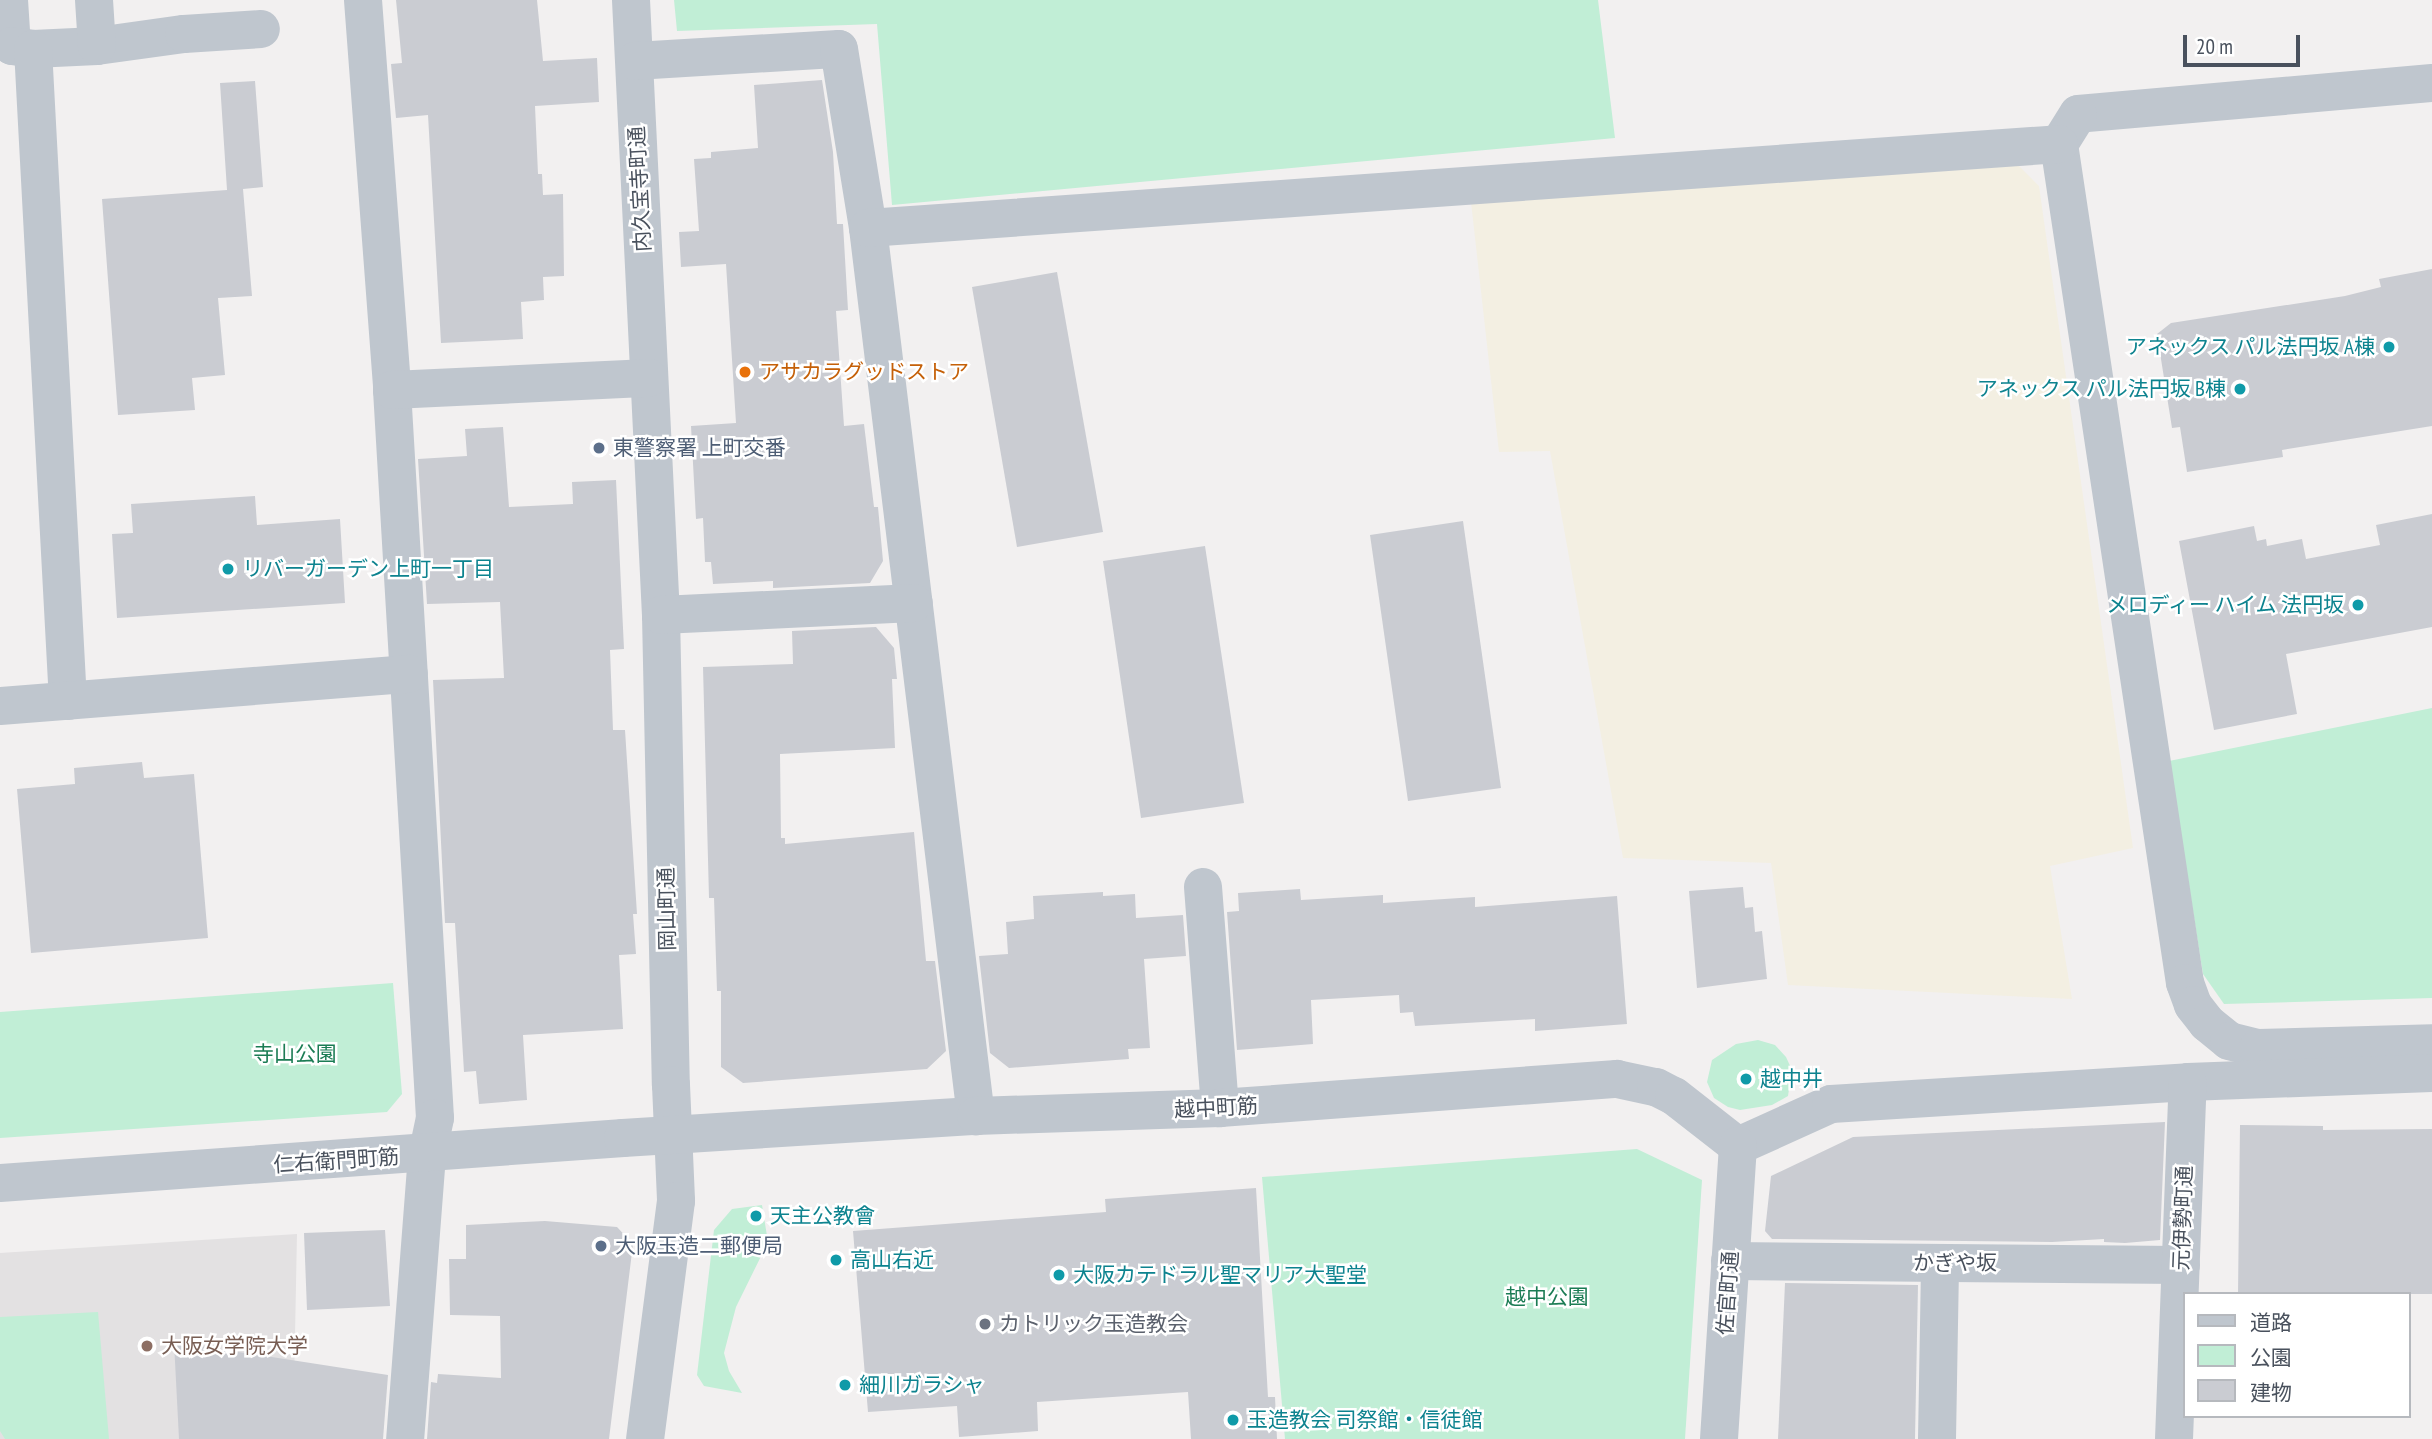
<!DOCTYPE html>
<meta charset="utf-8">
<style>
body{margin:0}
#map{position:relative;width:2432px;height:1439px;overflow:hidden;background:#f2f0f0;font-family:"PT Sans Narrow","Noto Sans JP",sans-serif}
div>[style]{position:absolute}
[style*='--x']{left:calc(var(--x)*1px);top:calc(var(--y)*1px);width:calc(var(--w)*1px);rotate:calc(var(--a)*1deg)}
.education>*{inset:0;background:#e3e1e2}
.green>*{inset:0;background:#c1eed6}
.sand>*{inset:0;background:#f3efe2}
.building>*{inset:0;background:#caccd2}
.minor>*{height:38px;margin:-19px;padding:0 19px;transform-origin:19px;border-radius:19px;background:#bfc6ce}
.dots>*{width:19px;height:19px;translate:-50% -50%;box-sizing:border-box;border:4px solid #fff;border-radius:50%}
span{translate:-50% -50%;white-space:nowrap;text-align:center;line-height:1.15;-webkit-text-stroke:5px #fff;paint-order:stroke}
.street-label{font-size:21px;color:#49515d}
.culture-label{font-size:21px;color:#0d838f}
.right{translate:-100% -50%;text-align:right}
.left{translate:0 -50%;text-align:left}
.food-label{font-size:21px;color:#c56008}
.service-label{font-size:21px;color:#4e5e75}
.park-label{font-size:21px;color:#1b7c54}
.worship-label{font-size:21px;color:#5b616d}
.education-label{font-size:21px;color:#785e54}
.legend{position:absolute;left:2183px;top:1292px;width:228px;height:126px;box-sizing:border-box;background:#fff;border:2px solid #b6b9be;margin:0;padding:9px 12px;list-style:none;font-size:21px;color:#49515d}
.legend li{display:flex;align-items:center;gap:14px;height:35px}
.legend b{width:35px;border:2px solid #b6b9be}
.scale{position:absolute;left:2183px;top:35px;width:117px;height:32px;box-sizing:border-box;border:4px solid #49515d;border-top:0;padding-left:9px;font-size:21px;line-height:24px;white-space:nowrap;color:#49515d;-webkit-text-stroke:5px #fff;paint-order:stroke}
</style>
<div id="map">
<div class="education">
<i style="clip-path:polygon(297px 1234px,293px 1439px,0 1439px,0 1253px)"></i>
</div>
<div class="green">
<i style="clip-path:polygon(674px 0,1598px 0,1615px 138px,892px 205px,877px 24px,677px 31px)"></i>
<i style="clip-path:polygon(2432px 708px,2432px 998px,2224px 1004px,2203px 974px,2169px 761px)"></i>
<i style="clip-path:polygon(393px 983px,402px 1094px,387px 1112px,0 1138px,0 1012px)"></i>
<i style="clip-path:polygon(1758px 1040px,1775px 1045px,1786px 1057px,1792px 1070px,1788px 1096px,1772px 1105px,1740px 1110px,1728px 1107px,1714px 1098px,1707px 1082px,1712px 1060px,1736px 1044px)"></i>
<i style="clip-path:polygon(1637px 1149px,1702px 1180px,1685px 1439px,1285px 1439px,1262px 1177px)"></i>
<i style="clip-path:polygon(762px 1205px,768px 1242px,736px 1307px,724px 1353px,729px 1371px,742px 1393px,704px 1386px,697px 1375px,714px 1230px,732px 1209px)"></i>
<i style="clip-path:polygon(98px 1312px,109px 1439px,5px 1439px,0 1431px,0 1317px)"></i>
</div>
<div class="sand">
<i style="clip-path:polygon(2015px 162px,2039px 186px,2133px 848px,2050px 866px,2072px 999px,1788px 985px,1771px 863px,1623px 858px,1550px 451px,1499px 452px,1471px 202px)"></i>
</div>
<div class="building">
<i style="clip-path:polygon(396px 0,537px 0,543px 61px,597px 58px,599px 102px,535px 106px,538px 174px,542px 174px,543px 195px,563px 194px,564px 276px,543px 277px,544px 300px,521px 302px,523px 339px,441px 343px,428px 115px,396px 118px,391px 64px,402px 63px)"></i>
<i style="clip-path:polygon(822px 80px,833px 152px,837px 224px,843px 224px,848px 310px,836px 311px,844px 426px,864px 424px,874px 507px,878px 507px,883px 561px,870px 583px,773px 588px,773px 581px,713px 584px,711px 562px,705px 562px,703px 518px,696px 519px,691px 426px,736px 423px,726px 264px,681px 267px,679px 232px,699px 231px,694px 159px,711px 158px,711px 152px,758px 148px,754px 85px)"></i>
<i style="clip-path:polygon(255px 81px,263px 187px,243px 189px,252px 296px,218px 298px,225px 375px,192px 378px,195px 410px,118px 415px,102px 199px,227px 190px,220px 83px)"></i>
<i style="clip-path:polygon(2432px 269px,2432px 426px,2282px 450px,2283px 457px,2187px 472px,2180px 427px,2172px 428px,2157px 334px,2171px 323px,2345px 296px,2381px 287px,2379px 279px)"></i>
<i style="clip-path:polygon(1057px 272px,1103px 532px,1017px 547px,972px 287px)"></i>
<i style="clip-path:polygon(503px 427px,509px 507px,573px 504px,572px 482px,616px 480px,624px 649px,610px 650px,613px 730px,625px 730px,637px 914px,633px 914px,636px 954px,619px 955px,623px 1029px,523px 1035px,527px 1100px,479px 1104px,476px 1071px,464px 1072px,455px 923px,445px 923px,433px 680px,504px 678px,500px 602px,427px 604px,418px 459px,467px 456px,465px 429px)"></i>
<i style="clip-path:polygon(255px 496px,257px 525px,340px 519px,345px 603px,117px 618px,112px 534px,133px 533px,131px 504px)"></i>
<i style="clip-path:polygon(2432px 514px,2432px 627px,2286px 654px,2297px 714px,2214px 730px,2179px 541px,2254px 526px,2257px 541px,2266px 539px,2267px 546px,2302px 539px,2306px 559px,2380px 545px,2376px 525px)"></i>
<i style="clip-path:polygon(1463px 521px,1501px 788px,1408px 801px,1370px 535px)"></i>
<i style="clip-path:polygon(1205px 546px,1244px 803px,1141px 818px,1103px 561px)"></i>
<i style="clip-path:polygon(876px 627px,894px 648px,897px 679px,892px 679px,895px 748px,780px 754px,781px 838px,785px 838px,785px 844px,914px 832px,926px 961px,935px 961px,946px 1051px,927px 1069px,743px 1083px,721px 1067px,721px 991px,717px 991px,714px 898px,709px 898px,703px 667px,793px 664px,792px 631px)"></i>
<i style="clip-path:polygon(142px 762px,144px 778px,194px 774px,208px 938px,31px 953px,17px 789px,75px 784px,74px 768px)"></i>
<i style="clip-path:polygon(1743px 887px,1745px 908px,1753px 907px,1755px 932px,1762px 931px,1767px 979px,1697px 988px,1689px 891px)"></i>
<i style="clip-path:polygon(1300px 889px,1301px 900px,1383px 895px,1383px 903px,1475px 897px,1475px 907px,1617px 896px,1627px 1024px,1535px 1031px,1535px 1019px,1415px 1026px,1413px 1012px,1400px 1013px,1399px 995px,1311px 1000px,1313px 1044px,1237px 1050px,1227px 912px,1239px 911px,1238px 893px)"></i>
<i style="clip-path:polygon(1103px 892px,1103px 896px,1135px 894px,1136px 918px,1183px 915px,1186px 956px,1144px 959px,1150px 1048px,1128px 1049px,1129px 1059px,1009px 1068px,990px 1053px,979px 956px,1008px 954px,1006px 922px,1034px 919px,1033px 896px)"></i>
<i style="clip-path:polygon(2165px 1122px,2160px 1240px,2125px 1243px,2104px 1242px,2104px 1239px,2052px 1242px,1772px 1239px,1765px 1231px,1771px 1176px,1853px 1137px)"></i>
<i style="clip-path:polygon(2240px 1125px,2323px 1126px,2323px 1130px,2432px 1129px,2432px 1294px,2238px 1294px)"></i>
<i style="clip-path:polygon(1256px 1188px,1268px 1397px,1275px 1397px,1277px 1439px,1191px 1439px,1188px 1392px,1037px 1402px,1038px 1431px,959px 1437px,957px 1406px,868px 1412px,853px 1231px,1106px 1212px,1105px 1199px)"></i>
<i style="clip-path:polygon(545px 1221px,617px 1227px,633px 1244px,609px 1439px,427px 1439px,431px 1382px,437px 1383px,438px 1374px,501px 1378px,500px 1316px,450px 1315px,449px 1259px,466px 1259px,466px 1225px)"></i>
<i style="clip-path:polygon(385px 1230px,390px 1306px,307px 1310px,304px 1233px)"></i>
<i style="clip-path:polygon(1785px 1283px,1918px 1285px,1915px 1439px,1778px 1439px)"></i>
<i style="clip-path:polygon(174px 1342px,388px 1375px,383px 1439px,179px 1439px)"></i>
</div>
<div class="minor">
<i style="--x:9;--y:0;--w:46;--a:86.3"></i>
<i style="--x:12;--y:46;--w:21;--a:8"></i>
<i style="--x:33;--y:49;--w:64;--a:-2.7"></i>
<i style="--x:97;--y:46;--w:88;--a:-7.9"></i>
<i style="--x:184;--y:34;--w:77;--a:-3.7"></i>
<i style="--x:94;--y:0;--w:46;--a:86.3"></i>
<i style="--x:363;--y:0;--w:391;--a:85.7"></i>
<i style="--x:392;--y:390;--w:729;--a:86.62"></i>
<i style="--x:435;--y:1118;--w:38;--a:102"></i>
<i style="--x:427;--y:1155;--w:285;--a:94.4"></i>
<i style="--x:631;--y:0;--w:616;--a:87.21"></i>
<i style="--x:661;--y:615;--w:470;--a:88.8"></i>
<i style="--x:671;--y:1085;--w:116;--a:87.5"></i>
<i style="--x:676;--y:1201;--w:240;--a:97.4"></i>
<i style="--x:33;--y:49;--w:653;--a:86.93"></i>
<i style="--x:635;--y:61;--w:204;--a:-3.4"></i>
<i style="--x:839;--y:49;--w:181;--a:80.8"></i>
<i style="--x:868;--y:228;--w:895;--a:83.07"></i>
<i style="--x:2432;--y:83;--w:355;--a:175"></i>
<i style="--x:2078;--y:114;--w:36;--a:122"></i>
<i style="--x:2059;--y:144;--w:848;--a:81.46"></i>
<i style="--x:2185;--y:983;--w:23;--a:70"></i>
<i style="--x:2193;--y:1005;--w:23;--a:52"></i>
<i style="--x:2207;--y:1023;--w:28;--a:39"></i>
<i style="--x:2229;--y:1041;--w:30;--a:14"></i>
<i style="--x:2258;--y:1048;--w:174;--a:-1.6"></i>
<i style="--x:868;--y:228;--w:1194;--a:-4.03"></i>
<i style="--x:392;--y:390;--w:257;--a:-2.7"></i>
<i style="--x:661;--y:615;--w:253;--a:-2.7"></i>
<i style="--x:0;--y:706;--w:410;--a:-4.5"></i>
<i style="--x:1203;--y:887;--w:222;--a:85.6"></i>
<i style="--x:1738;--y:1146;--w:102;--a:-24.3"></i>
<i style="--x:1831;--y:1104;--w:358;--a:-3.5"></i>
<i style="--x:2188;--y:1082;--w:244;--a:-2.1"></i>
<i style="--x:0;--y:1183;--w:625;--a:-4.13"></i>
<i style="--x:623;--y:1138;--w:354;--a:-3.6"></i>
<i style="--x:976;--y:1116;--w:244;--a:-1.9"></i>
<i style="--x:1220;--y:1108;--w:398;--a:-4.2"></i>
<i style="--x:1617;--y:1079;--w:40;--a:12"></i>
<i style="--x:1656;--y:1087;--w:20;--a:27"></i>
<i style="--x:1674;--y:1096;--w:81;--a:38"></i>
<i style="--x:1730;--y:1261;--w:451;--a:0.5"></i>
<i style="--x:1719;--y:1439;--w:294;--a:-86.3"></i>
<i style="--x:1937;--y:1439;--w:176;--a:-89"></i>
<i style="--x:2174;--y:1439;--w:357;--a:-87.8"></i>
</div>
<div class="dots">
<i style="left:2389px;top:347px;background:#0f9aa8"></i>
<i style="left:745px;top:372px;background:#e8710a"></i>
<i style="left:2240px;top:389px;background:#0f9aa8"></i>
<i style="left:599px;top:448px;background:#5c6f8a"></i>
<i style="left:228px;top:569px;background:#0f9aa8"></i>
<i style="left:2358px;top:605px;background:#0f9aa8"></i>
<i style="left:1746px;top:1079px;background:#0f9aa8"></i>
<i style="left:756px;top:1216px;background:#0f9aa8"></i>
<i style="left:601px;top:1246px;background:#5c6f8a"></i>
<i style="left:836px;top:1260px;background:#0f9aa8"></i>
<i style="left:1059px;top:1275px;background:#0f9aa8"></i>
<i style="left:985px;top:1324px;background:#6b7280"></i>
<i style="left:147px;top:1346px;background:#8d6e63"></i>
<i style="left:845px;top:1385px;background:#0f9aa8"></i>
<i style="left:1233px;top:1420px;background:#0f9aa8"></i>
</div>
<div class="street-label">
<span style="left:640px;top:189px;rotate:-93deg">内久宝寺町通</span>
<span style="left:667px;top:909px;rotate:-91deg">岡山町通</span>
<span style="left:1216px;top:1108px;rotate:-3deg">越中町筋</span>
<span style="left:336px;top:1161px;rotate:-4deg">仁右衛門町筋</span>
<span style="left:2183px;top:1218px;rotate:-88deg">元伊勢町通</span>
<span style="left:1955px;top:1263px">かぎや坂</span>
<span style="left:1728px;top:1293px;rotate:-86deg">佐官町通</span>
</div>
<div class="culture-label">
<span class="right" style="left:2375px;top:347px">アネックス パル法円坂 A棟</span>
<span class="right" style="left:2226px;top:389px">アネックス パル法円坂 B棟</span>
<span class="left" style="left:242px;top:569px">リバーガーデン上町一丁目</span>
<span class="right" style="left:2344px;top:605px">メロディー ハイム 法円坂</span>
<span class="left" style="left:1760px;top:1079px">越中井</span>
<span class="left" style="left:770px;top:1216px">天主公教會</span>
<span class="left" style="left:850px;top:1260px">高山右近</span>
<span class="left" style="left:1073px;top:1275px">大阪カテドラル聖マリア大聖堂</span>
<span class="left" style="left:859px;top:1385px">細川ガラシャ</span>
<span class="left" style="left:1247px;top:1420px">玉造教会 司祭館・信徒館</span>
</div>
<div class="food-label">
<span class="left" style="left:759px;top:372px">アサカラグッドストア</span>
</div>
<div class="service-label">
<span class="left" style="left:613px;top:448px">東警察署 上町交番</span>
<span class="left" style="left:615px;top:1246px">大阪玉造二郵便局</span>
</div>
<div class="park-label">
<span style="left:295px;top:1054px">寺山公園</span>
<span style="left:1547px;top:1297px">越中公園</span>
</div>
<div class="worship-label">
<span class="left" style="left:999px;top:1324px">カトリック玉造教会</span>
</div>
<div class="education-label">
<span class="left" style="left:161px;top:1346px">大阪女学院大学</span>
</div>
<ul class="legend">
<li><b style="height:9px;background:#bfc6ce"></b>道路</li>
<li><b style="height:19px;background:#c1eed6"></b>公園</li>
<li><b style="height:19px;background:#caccd2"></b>建物</li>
</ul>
<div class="scale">20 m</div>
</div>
